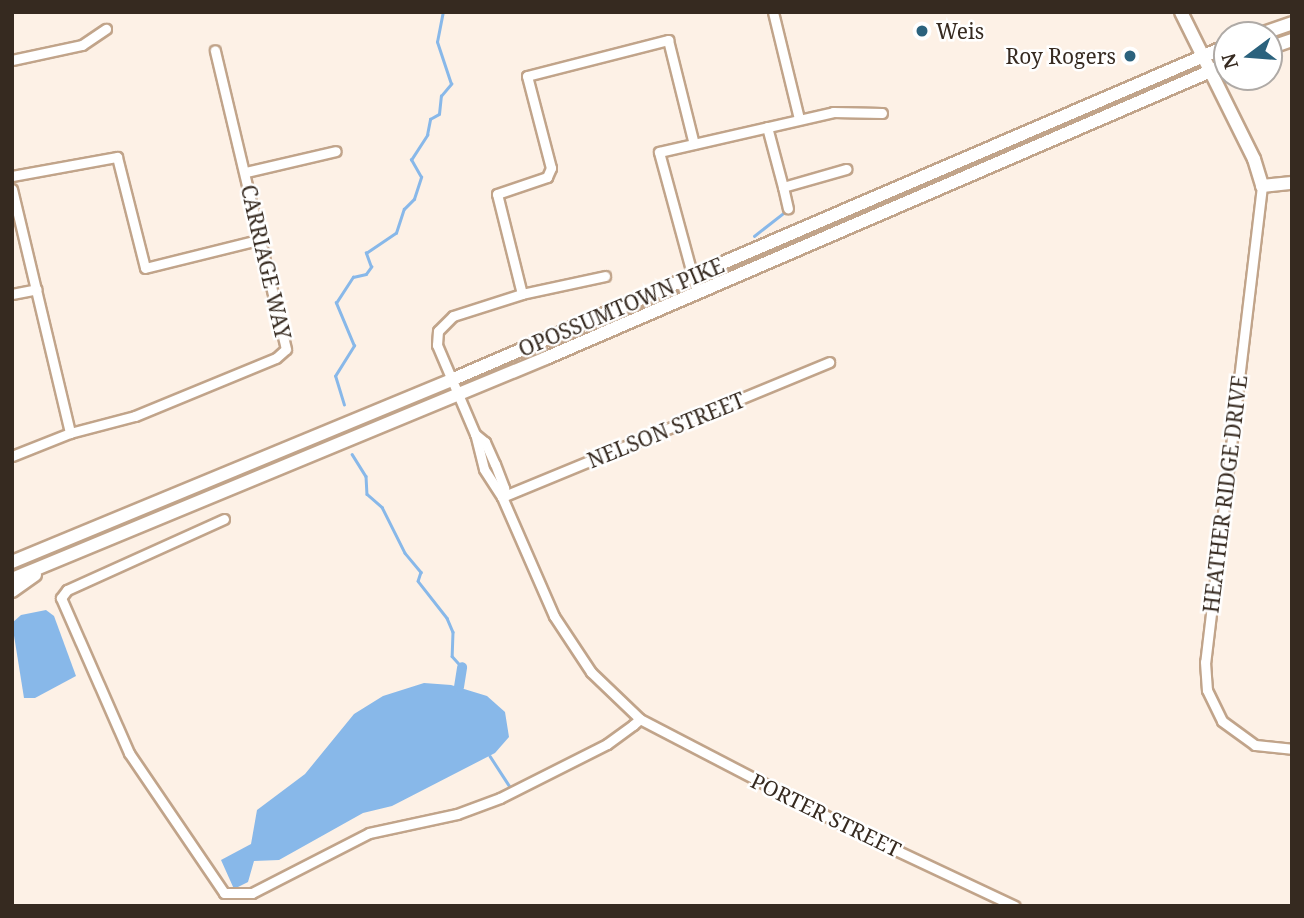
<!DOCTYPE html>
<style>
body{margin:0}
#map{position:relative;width:1304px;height:918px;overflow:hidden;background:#fdf1e6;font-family:"Noto Serif",serif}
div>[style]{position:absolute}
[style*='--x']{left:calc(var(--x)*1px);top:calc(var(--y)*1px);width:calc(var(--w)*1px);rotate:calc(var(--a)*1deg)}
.water>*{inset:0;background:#88b8e9}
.stream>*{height:2.5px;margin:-1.25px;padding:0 1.25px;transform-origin:1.25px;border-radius:1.25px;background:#88b8e9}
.canal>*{height:10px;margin:-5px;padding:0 5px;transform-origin:5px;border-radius:5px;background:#88b8e9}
.roads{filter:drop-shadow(2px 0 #c1a48a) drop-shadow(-2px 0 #c1a48a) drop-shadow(0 2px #c1a48a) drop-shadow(0 -2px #c1a48a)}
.minor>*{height:9px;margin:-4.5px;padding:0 4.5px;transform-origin:4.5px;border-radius:4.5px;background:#fff}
.tertiary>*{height:12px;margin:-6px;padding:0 6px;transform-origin:6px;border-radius:6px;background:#fff}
.secondary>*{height:12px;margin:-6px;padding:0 6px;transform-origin:6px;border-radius:6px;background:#fff}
.dots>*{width:19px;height:19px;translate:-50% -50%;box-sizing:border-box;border:4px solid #fff;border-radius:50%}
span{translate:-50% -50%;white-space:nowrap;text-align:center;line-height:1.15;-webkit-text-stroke:5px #fff;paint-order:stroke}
.poi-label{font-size:21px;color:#362a20}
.left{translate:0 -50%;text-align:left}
.right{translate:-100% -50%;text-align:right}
.street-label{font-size:21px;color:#362a20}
.frame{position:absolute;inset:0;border:14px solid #362a20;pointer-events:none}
.north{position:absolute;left:1213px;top:21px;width:70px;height:70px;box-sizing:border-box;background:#fff;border:2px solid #afaaa6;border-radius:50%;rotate:254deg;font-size:19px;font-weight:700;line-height:28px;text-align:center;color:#362a20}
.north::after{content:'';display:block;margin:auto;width:24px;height:32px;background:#2b627d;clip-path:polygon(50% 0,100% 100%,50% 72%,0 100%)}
</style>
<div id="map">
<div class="water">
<i style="clip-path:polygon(46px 610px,54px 616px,76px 676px,35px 698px,24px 698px,12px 623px,21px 615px)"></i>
<i style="clip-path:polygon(424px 683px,451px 685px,487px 696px,505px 712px,509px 737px,495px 753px,392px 806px,363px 813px,279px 860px,254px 861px,248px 882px,234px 889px,221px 860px,251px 844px,257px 810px,305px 774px,354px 714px,383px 696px)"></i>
</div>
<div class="stream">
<i style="--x:754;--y:236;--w:41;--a:-38"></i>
<i style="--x:344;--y:405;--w:30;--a:-107"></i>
<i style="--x:335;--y:376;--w:36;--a:-58"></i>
<i style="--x:354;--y:346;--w:47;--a:-112.7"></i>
<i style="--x:336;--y:303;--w:31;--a:-57"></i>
<i style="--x:353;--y:277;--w:13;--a:-13"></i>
<i style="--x:366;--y:274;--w:9;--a:-54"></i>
<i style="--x:371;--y:267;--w:15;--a:-110"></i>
<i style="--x:366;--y:253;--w:36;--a:-34"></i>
<i style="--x:396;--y:233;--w:25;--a:-72"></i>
<i style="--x:404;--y:209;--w:14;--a:-45"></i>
<i style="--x:414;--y:199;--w:23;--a:-72"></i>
<i style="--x:421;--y:177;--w:20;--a:-120"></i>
<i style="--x:411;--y:160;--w:30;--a:-57"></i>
<i style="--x:427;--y:135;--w:16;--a:-79"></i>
<i style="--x:430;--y:119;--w:10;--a:-29"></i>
<i style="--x:439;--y:114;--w:18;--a:-84"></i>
<i style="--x:441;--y:96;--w:16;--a:-50"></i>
<i style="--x:451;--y:84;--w:44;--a:-108.4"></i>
<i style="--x:437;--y:42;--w:31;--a:-79"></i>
<i style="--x:352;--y:454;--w:26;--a:58"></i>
<i style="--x:366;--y:476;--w:18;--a:87"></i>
<i style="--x:367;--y:494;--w:20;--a:41"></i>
<i style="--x:382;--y:507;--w:51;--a:63.4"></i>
<i style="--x:405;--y:553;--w:25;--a:50"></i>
<i style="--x:421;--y:572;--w:9;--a:108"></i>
<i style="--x:418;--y:581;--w:47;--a:51.9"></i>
<i style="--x:447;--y:618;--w:15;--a:67"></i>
<i style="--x:453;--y:632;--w:24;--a:92"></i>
<i style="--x:452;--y:656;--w:15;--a:48"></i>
<i style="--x:490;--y:756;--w:37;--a:57"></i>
</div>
<div class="canal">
<i style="--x:459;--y:687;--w:20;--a:-81"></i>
</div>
<div class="roads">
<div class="minor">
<i style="--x:773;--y:12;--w:110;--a:76.3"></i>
<i style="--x:12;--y:60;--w:72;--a:-12.1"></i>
<i style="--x:82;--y:45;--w:29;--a:-34"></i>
<i style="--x:767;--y:127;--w:62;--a:75.1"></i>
<i style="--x:783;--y:187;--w:66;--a:-15.9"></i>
<i style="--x:246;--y:172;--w:92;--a:-13.1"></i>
<i style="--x:12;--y:176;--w:107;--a:-10.3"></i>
<i style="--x:117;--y:157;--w:114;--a:75.8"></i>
<i style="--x:145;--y:268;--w:121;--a:-13.9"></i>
<i style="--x:1262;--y:186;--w:479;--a:96.8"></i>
<i style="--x:1205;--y:662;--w:28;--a:86"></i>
<i style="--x:1207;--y:690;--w:34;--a:64"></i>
<i style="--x:1222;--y:721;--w:41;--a:36"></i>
<i style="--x:1255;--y:745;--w:37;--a:6"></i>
<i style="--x:783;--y:187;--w:22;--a:77"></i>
<i style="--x:12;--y:189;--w:251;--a:76.6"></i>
<i style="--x:697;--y:292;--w:145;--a:-105.2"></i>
<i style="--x:659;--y:152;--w:179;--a:-12.9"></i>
<i style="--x:833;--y:112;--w:49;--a:1.2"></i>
<i style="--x:12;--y:294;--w:25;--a:-11"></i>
<i style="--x:522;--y:294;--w:85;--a:-12.2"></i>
<i style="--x:475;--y:434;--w:13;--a:39"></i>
<i style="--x:485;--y:442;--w:24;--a:66"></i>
<i style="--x:495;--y:464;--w:26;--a:69"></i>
<i style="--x:504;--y:488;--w:9;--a:103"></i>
<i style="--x:12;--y:456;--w:62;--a:-21.6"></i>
<i style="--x:70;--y:433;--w:67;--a:-14.7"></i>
<i style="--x:135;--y:416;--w:152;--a:-22.4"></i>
<i style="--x:276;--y:358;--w:13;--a:-42"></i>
<i style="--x:286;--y:349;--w:307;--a:-103.4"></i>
<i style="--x:502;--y:497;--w:354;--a:-22.4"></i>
<i style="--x:224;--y:519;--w:172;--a:155.7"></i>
<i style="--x:67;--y:590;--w:10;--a:127"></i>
<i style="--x:61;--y:598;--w:169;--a:66.3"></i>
<i style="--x:129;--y:753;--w:169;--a:55.8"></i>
<i style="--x:224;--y:893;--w:28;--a:0"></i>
<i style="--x:252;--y:893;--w:131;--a:-27.1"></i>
<i style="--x:369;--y:833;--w:90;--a:-12.2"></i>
<i style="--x:457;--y:814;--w:46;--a:-20.4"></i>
<i style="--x:500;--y:798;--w:120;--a:-26.8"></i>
<i style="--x:607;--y:744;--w:32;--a:-36"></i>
<i style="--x:633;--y:725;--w:9;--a:-41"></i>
<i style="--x:640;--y:719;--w:68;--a:-136.2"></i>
<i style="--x:591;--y:672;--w:67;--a:-123.5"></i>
<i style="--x:554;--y:616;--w:130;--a:-113.6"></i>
<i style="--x:502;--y:497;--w:33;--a:-123"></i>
<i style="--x:484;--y:469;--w:36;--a:-104"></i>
<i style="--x:475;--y:434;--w:97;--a:-113.1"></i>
<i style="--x:437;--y:345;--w:14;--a:-86"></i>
<i style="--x:438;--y:331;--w:21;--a:-45"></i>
<i style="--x:453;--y:316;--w:72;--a:-17.7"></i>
<i style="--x:522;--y:294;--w:103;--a:-104"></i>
<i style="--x:497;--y:194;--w:53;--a:-18.8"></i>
<i style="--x:547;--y:177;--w:10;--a:-66"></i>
<i style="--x:551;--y:168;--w:95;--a:-104.6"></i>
<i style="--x:527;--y:76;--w:146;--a:-14.3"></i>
<i style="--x:668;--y:40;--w:107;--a:76"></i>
<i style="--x:640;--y:719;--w:236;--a:27.5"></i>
<i style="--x:849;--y:828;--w:183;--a:25.2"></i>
</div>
<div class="tertiary">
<i style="--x:1181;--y:12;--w:164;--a:63.6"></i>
<i style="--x:1254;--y:159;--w:28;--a:73"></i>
<i style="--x:1262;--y:186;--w:30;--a:-6"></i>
</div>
<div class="secondary">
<i style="--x:1258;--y:35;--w:36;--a:-19"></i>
<i style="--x:1269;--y:48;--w:24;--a:-19"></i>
<i style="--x:12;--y:562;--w:475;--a:-22.5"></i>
<i style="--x:451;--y:380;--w:845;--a:-23.29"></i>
<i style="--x:12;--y:579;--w:578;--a:-22.48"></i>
<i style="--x:546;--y:358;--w:742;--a:-23.35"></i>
<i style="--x:12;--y:591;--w:28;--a:-35"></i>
</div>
</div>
<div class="dots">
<i style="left:922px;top:31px;background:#2b627d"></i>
<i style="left:1130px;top:56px;background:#2b627d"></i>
</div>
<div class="poi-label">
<span class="left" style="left:936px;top:31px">Weis</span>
<span class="right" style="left:1116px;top:56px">Roy Rogers</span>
</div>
<div class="street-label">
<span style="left:266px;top:262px;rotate:77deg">CARRIAGE WAY</span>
<span style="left:621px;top:307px;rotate:-23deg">OPOSSUMTOWN PIKE</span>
<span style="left:666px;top:430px;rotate:-22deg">NELSON STREET</span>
<span style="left:1225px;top:494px;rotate:-83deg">HEATHER RIDGE DRIVE</span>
<span style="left:826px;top:815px;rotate:26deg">PORTER STREET</span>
</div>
<div class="frame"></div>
<div class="north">N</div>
</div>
